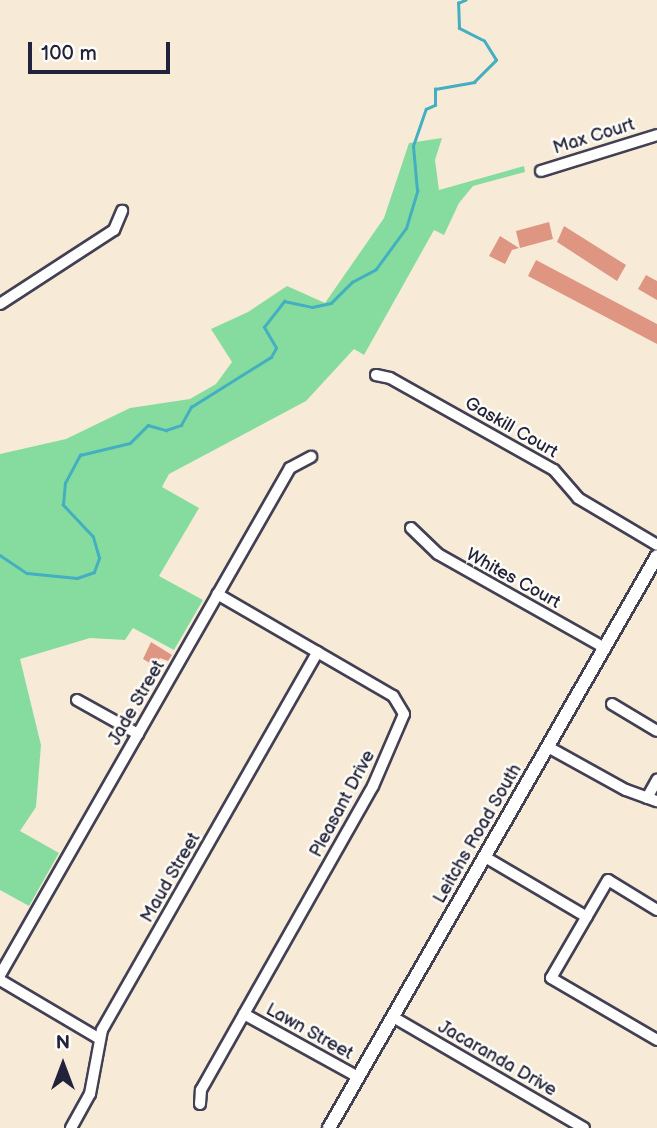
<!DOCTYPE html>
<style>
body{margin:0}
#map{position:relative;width:657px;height:1128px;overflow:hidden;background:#f7ebd8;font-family:"Balsamiq Sans",sans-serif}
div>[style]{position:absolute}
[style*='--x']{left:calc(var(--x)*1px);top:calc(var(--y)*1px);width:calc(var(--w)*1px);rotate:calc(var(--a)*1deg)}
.green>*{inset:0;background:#86dc9f}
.stream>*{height:2.5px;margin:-1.25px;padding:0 1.25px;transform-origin:1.25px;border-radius:1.25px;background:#43afc0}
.building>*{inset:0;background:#de9683}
.roads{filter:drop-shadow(2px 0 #424053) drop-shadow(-2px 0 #424053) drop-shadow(0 2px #424053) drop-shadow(0 -2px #424053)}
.minor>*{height:10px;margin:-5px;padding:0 5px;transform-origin:5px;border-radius:5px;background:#fff}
.tertiary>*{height:12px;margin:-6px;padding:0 6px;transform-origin:6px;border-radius:6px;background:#fff}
span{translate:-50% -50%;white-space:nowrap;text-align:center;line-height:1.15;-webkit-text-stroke:5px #fdfcf7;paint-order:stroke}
.street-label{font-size:18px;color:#22223b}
.north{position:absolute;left:28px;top:1030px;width:70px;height:70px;-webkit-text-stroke:5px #fdfcf7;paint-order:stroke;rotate:0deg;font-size:19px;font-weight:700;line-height:28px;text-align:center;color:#22223b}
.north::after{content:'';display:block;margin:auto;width:24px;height:32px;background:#22223b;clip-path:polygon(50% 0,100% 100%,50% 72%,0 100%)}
.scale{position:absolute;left:28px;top:42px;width:142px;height:32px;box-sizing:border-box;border:4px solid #22223b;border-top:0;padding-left:9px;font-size:21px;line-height:24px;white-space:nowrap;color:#22223b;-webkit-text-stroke:5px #fdfcf7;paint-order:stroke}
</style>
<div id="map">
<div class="green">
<i style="clip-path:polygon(442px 138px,435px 160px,439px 190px,524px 166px,525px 172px,473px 186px,459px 203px,444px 235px,434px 230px,364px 355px,354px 349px,306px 401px,169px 474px,162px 487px,199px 508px,159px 576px,203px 600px,174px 650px,133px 628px,125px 640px,90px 638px,20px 659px,41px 745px,36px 807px,20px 831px,59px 853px,29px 906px,0 890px,0 454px,66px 439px,130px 408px,190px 399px,216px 384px,232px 362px,211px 329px,248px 312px,287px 286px,325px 303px,384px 218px,409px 143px)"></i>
</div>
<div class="stream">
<i style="--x:0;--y:555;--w:32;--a:34"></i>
<i style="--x:27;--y:573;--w:50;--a:5.7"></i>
<i style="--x:77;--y:578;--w:18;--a:-19"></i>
<i style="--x:94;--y:572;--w:15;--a:-70"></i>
<i style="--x:99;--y:558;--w:22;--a:-106"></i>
<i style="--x:93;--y:537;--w:44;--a:-133.2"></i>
<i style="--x:63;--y:505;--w:22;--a:-85"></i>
<i style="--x:65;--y:483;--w:32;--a:-62"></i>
<i style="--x:80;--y:455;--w:51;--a:-13.5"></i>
<i style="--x:130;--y:443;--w:25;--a:-45"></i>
<i style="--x:148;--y:425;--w:19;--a:16"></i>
<i style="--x:166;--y:430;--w:16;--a:-18"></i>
<i style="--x:181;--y:425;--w:21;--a:-61"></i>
<i style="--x:191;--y:407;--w:94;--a:-32"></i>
<i style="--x:271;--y:357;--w:10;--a:-61"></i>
<i style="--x:276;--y:348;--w:24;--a:-120"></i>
<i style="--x:264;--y:327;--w:33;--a:-52"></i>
<i style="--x:284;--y:301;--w:29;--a:12"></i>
<i style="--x:312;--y:307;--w:19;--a:-12"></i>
<i style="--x:331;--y:303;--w:30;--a:-45"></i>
<i style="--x:352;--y:282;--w:27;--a:-28"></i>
<i style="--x:376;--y:269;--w:51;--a:-53.8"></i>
<i style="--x:406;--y:228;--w:39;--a:-73"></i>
<i style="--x:417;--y:191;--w:45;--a:-95.1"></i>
<i style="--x:413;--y:146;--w:39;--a:-71"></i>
<i style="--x:426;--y:109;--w:10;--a:-24"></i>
<i style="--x:435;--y:105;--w:16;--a:-90"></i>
<i style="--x:435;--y:89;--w:40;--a:-10"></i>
<i style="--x:474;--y:82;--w:31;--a:-45"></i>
<i style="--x:496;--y:60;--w:22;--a:-122"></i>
<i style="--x:484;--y:41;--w:28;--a:-153"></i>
<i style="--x:459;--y:28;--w:25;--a:-92"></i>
<i style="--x:458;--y:3;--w:8;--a:-23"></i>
</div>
<div class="building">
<i style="clip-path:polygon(549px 222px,553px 239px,520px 248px,516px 231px)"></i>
<i style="clip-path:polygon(564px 226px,626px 265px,617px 281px,557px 242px)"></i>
<i style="clip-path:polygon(500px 236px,519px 248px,512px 250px,505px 264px,489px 256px)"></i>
<i style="clip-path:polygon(536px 260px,657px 324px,657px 344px,528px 276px)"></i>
<i style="clip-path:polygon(646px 275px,657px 281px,657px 300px,638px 289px)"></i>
<i style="clip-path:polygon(151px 642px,172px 655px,168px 661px,160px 658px,155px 666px,143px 659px)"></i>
</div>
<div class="roads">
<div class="minor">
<i style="--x:541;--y:171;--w:121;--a:-17.2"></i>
<i style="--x:0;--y:304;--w:136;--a:-33"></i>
<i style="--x:114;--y:230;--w:21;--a:-67"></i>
<i style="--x:376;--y:375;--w:14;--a:12"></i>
<i style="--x:390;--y:378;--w:188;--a:29.3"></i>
<i style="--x:554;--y:470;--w:37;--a:49"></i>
<i style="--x:578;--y:498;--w:92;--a:30.7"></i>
<i style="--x:411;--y:528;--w:37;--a:44"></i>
<i style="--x:438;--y:554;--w:192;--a:29.4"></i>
<i style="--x:77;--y:700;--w:70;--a:29.1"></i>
<i style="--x:612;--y:704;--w:52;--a:31"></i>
<i style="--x:548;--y:747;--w:89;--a:28.9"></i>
<i style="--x:626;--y:790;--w:33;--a:20"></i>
<i style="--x:647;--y:798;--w:21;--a:-61"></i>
<i style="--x:485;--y:857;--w:118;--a:30.5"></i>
<i style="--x:657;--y:910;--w:57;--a:-148.5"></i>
<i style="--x:608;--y:880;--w:113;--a:120.2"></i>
<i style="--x:551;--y:978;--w:123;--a:30.3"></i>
<i style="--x:0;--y:975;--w:584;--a:-60.23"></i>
<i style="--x:290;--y:468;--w:24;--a:-28"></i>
<i style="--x:0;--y:980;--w:114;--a:30.6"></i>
<i style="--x:244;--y:1014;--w:130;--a:28.9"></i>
<i style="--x:393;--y:1017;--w:221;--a:30.2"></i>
<i style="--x:200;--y:1104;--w:14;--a:-86"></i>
<i style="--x:201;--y:1090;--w:349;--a:-60.5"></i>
<i style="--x:373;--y:786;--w:78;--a:-66.7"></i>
<i style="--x:404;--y:714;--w:21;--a:-121"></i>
<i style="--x:393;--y:696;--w:203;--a:-149.9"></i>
<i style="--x:71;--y:1128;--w:39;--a:-61"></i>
<i style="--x:90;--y:1094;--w:65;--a:-79.4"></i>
<i style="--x:102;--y:1030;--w:435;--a:-60.3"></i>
</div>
<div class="tertiary">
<i style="--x:329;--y:1128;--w:659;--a:-60.17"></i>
</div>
</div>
<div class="street-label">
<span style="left:594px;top:137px;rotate:-17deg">Max Court</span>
<span style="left:511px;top:428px;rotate:30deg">Gaskill Court</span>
<span style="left:513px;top:579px;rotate:29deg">Whites Court</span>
<span style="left:137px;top:703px;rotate:-60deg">Jade Street</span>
<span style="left:343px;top:804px;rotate:-62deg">Pleasant Drive</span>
<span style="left:478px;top:834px;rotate:-60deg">Leitchs Road South</span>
<span style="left:171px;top:878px;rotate:-60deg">Maud Street</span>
<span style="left:309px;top:1032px;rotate:29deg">Lawn Street</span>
<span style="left:497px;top:1059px;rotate:30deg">Jacaranda Drive</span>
</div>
<div class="north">N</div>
<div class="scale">100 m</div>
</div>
